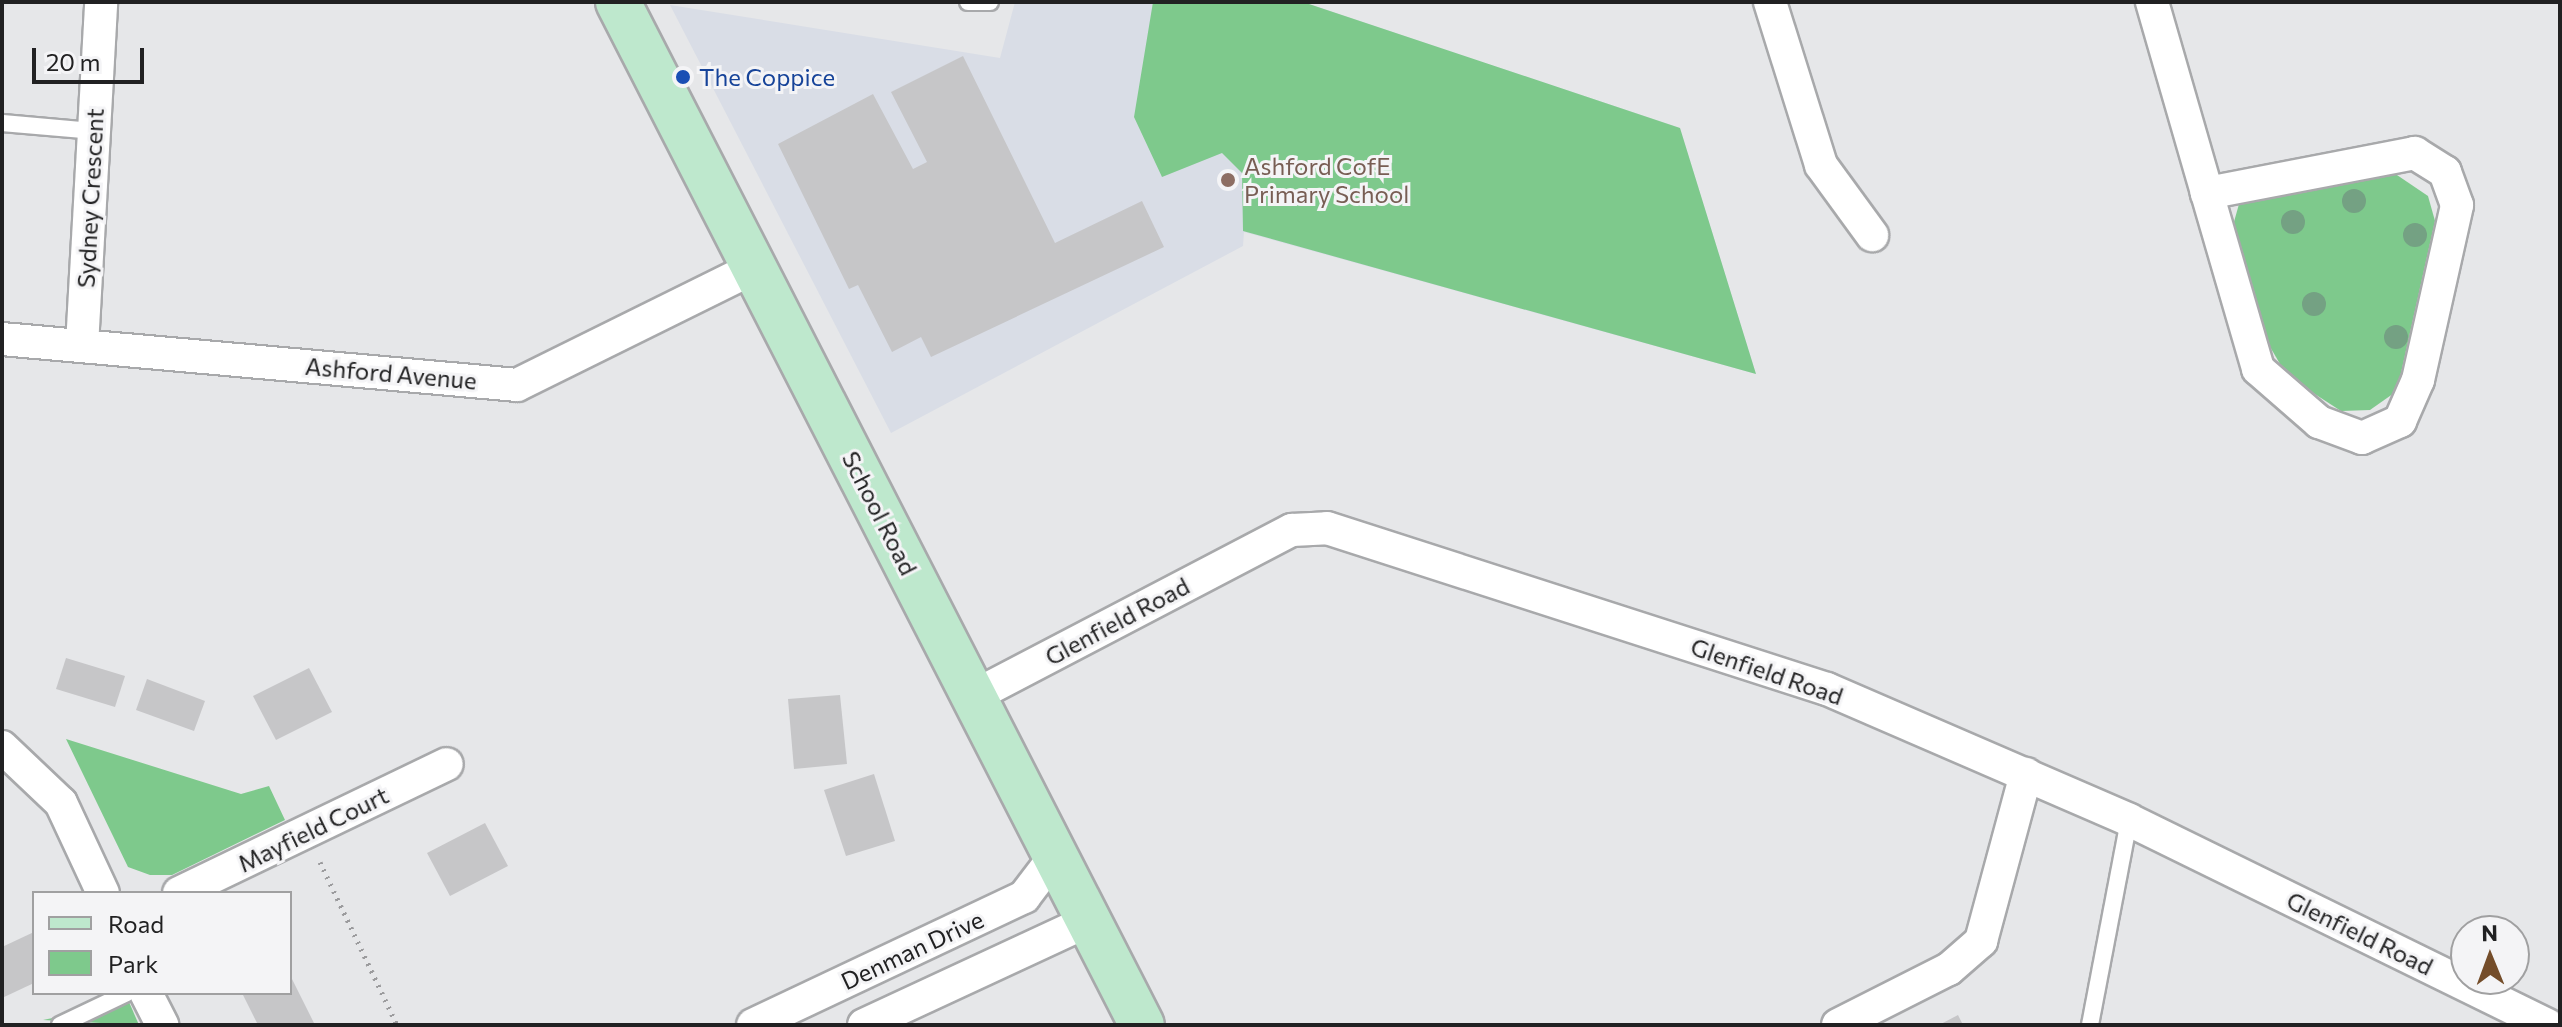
<!DOCTYPE html>
<style>
body{margin:0}
#map{position:relative;width:2562px;height:1027px;overflow:hidden;background:#e6e7e9;font-family:Commissioner,sans-serif}
div>[style]{position:absolute}
[style*='--x']{left:calc(var(--x)*1px);top:calc(var(--y)*1px);width:calc(var(--w)*1px);rotate:calc(var(--a)*1deg)}
.built>*{inset:0;background:#d9dde6}
.green>*{inset:0;background:#7ec98c}
.building>*{inset:0;background:#c6c6c8}
.path>*{height:5px;margin-top:-2.5px;transform-origin:0;background:repeating-linear-gradient(90deg,#9b9b9d 0 2px,transparent 0 8px)}
.roads{filter:drop-shadow(2px 0 #a8a9ab) drop-shadow(-2px 0 #a8a9ab) drop-shadow(0 2px #a8a9ab) drop-shadow(0 -2px #a8a9ab)}
.lane>*{height:16px;margin:-8px;padding:0 8px;transform-origin:8px;border-radius:8px;background:#fff}
.street>*{height:32px;margin:-16px;padding:0 16px;transform-origin:16px;border-radius:16px;background:#fff}
.secondary>*{height:44px;margin:-22px;padding:0 22px;transform-origin:22px;border-radius:22px;background:#bee8cd}
.trees>*{width:24px;height:24px;margin:-12px;border-radius:50%;background:#74a183}
.dots>*{width:22px;height:22px;translate:-50% -50%;box-sizing:border-box;border:4px solid #f4f4f6;border-radius:50%}
span{translate:-50% -50%;white-space:nowrap;text-align:center;line-height:1.15;-webkit-text-stroke:6px #f4f4f6;paint-order:stroke}
.transit-label{font-size:24px;color:#164399}
.left{translate:0 -50%;text-align:left}
.education-label{font-size:24px;color:#785e54}
.street-label{font-size:24px;color:#212122}
.frame{position:absolute;inset:0;border:4px solid #212122;pointer-events:none}
.legend{position:absolute;left:32px;top:891px;width:260px;height:104px;box-sizing:border-box;background:#f4f4f6;border:2px solid #a0a0a1;margin:0;padding:10px 14px;list-style:none;font-size:24px;color:#212122}
.legend li{display:flex;align-items:center;gap:16px;height:40px}
.legend b{width:40px;border:2px solid #a0a0a1}
.north{position:absolute;left:2450px;top:915px;width:80px;height:80px;box-sizing:border-box;background:#f4f4f6;border:2px solid #a0a0a1;border-radius:50%;rotate:359deg;font-size:22px;font-weight:700;line-height:32px;text-align:center;color:#212122}
.north::after{content:'';display:block;margin:auto;width:28px;height:36px;background:#744d2a;clip-path:polygon(50% 0,100% 100%,50% 72%,0 100%)}
.scale{position:absolute;left:32px;top:48px;width:112px;height:36px;box-sizing:border-box;border:4px solid #212122;border-top:0;padding-left:10px;font-size:24px;line-height:28px;white-space:nowrap;color:#212122;-webkit-text-stroke:6px #f4f4f6;paint-order:stroke}
</style>
<div id="map">
<div class="built">
<i style="clip-path:polygon(1015px 2px,1303px 2px,1680px 128px,1756px 374px,1244px 232px,1243px 246px,891px 433px,670px 5px,1000px 58px)"></i>
</div>
<div class="green">
<i style="clip-path:polygon(1153px 2px,1303px 2px,1680px 128px,1756px 374px,1243px 231px,1242px 173px,1222px 153px,1162px 177px,1134px 117px)"></i>
<i style="clip-path:polygon(2394px 173px,2428px 196px,2435px 221px,2397px 391px,2370px 410px,2341px 411px,2287px 376px,2262px 333px,2232px 229px,2239px 204px)"></i>
<i style="clip-path:polygon(66px 739px,241px 794px,269px 786px,285px 820px,172px 875px,150px 875px,128px 867px)"></i>
<i style="clip-path:polygon(129px 1002px,139px 1025px,43px 1020px)"></i>
</div>
<div class="building">
<i style="clip-path:polygon(963px 56px,1055px 243px,1142px 201px,1164px 247px,931px 357px,921px 337px,892px 352px,858px 285px,849px 289px,778px 144px,873px 94px,913px 169px,927px 162px,891px 92px)"></i>
<i style="clip-path:polygon(66px 658px,125px 676px,115px 707px,56px 689px)"></i>
<i style="clip-path:polygon(309px 668px,332px 712px,276px 740px,253px 696px)"></i>
<i style="clip-path:polygon(147px 679px,205px 701px,194px 731px,136px 710px)"></i>
<i style="clip-path:polygon(840px 695px,847px 764px,794px 769px,788px 699px)"></i>
<i style="clip-path:polygon(874px 774px,895px 841px,846px 856px,824px 790px)"></i>
<i style="clip-path:polygon(485px 823px,508px 866px,450px 896px,427px 853px)"></i>
<i style="clip-path:polygon(34px 932px,34px 983px,2px 998px,2px 947px)"></i>
<i style="clip-path:polygon(290px 975px,315px 1025px,258px 1025px,242px 993px,290px 993px)"></i>
<i style="clip-path:polygon(1958px 1015px,1963px 1025px,1939px 1025px)"></i>
</div>
<div class="path">
<i style="--x:320;--y:862;--w:180;--a:64.7"></i>
</div>
<div class="roads">
<div class="lane">
<i style="--x:968;--y:2;--w:22;--a:0"></i>
<i style="--x:2;--y:123;--w:91;--a:5"></i>
<i style="--x:60;--y:1025;--w:74;--a:-25.5"></i>
<i style="--x:2090;--y:1025;--w:209;--a:-79.2"></i>
</div>
<div class="street">
<i style="--x:1770;--y:2;--w:171;--a:72.6"></i>
<i style="--x:1821;--y:165;--w:87;--a:53.9"></i>
<i style="--x:2152;--y:2;--w:199;--a:73.9"></i>
<i style="--x:2207;--y:193;--w:183;--a:73.8"></i>
<i style="--x:2258;--y:369;--w:81;--a:41"></i>
<i style="--x:2319;--y:422;--w:46;--a:20.4"></i>
<i style="--x:2362;--y:438;--w:42;--a:-24.1"></i>
<i style="--x:2400;--y:421;--w:45;--a:-66.3"></i>
<i style="--x:2418;--y:380;--w:179;--a:-77.4"></i>
<i style="--x:2457;--y:205;--w:35;--a:-110"></i>
<i style="--x:2445;--y:172;--w:36;--a:-148"></i>
<i style="--x:2415;--y:153;--w:212;--a:169.1"></i>
<i style="--x:2;--y:339;--w:517;--a:5.1"></i>
<i style="--x:517;--y:385;--w:264;--a:-26.3"></i>
<i style="--x:82;--y:346;--w:345;--a:-86.8"></i>
<i style="--x:974;--y:696;--w:359;--a:-27.6"></i>
<i style="--x:1292;--y:530;--w:35;--a:-3"></i>
<i style="--x:1327;--y:528;--w:525;--a:17.85"></i>
<i style="--x:1827;--y:689;--w:329;--a:23.4"></i>
<i style="--x:2129;--y:820;--w:466;--a:26.1"></i>
<i style="--x:2;--y:747;--w:81;--a:43.5"></i>
<i style="--x:61;--y:803;--w:99;--a:65"></i>
<i style="--x:179;--y:893;--w:297;--a:-25.7"></i>
<i style="--x:146;--y:993;--w:36;--a:63"></i>
<i style="--x:753;--y:1025;--w:300;--a:-25.3"></i>
<i style="--x:1024;--y:897;--w:53;--a:-52.7"></i>
<i style="--x:864;--y:1025;--w:247;--a:-24.9"></i>
<i style="--x:1838;--y:1025;--w:124;--a:-26.8"></i>
<i style="--x:1949;--y:969;--w:43;--a:-41.2"></i>
<i style="--x:1981;--y:941;--w:173;--a:-74.9"></i>
</div>
<div class="secondary">
<i style="--x:618;--y:2;--w:1149;--a:62.88"></i>
</div>
</div>
<div class="trees">
<i style="left:2354px;top:201px"></i>
<i style="left:2293px;top:222px"></i>
<i style="left:2415px;top:235px"></i>
<i style="left:2314px;top:304px"></i>
<i style="left:2396px;top:337px"></i>
</div>
<div class="dots">
<i style="left:683px;top:77px;background:#1a4fb4"></i>
<i style="left:1228px;top:180px;background:#8d6e63"></i>
</div>
<div class="transit-label">
<span class="left" style="left:699px;top:77px">The Coppice</span>
</div>
<div class="education-label">
<span class="left" style="left:1244px;top:180px">Ashford CofE<br>Primary School</span>
</div>
<div class="street-label">
<span style="left:90px;top:198px;rotate:-87deg">Sydney Crescent</span>
<span style="left:391px;top:373px;rotate:5deg">Ashford Avenue</span>
<span style="left:880px;top:513px;rotate:63deg">School Road</span>
<span style="left:1117px;top:621px;rotate:-28deg">Glenfield Road</span>
<span style="left:1767px;top:671px;rotate:19deg">Glenfield Road</span>
<span style="left:313px;top:829px;rotate:-26deg">Mayfield Court</span>
<span style="left:2360px;top:933px;rotate:26deg">Glenfield Road</span>
<span style="left:912px;top:950px;rotate:-25deg">Denman Drive</span>
</div>
<div class="frame"></div>
<ul class="legend">
<li><b style="height:10px;background:#bee8cd"></b>Road</li>
<li><b style="height:22px;background:#7ec98c"></b>Park</li>
</ul>
<div class="north">N</div>
<div class="scale">20 m</div>
</div>
